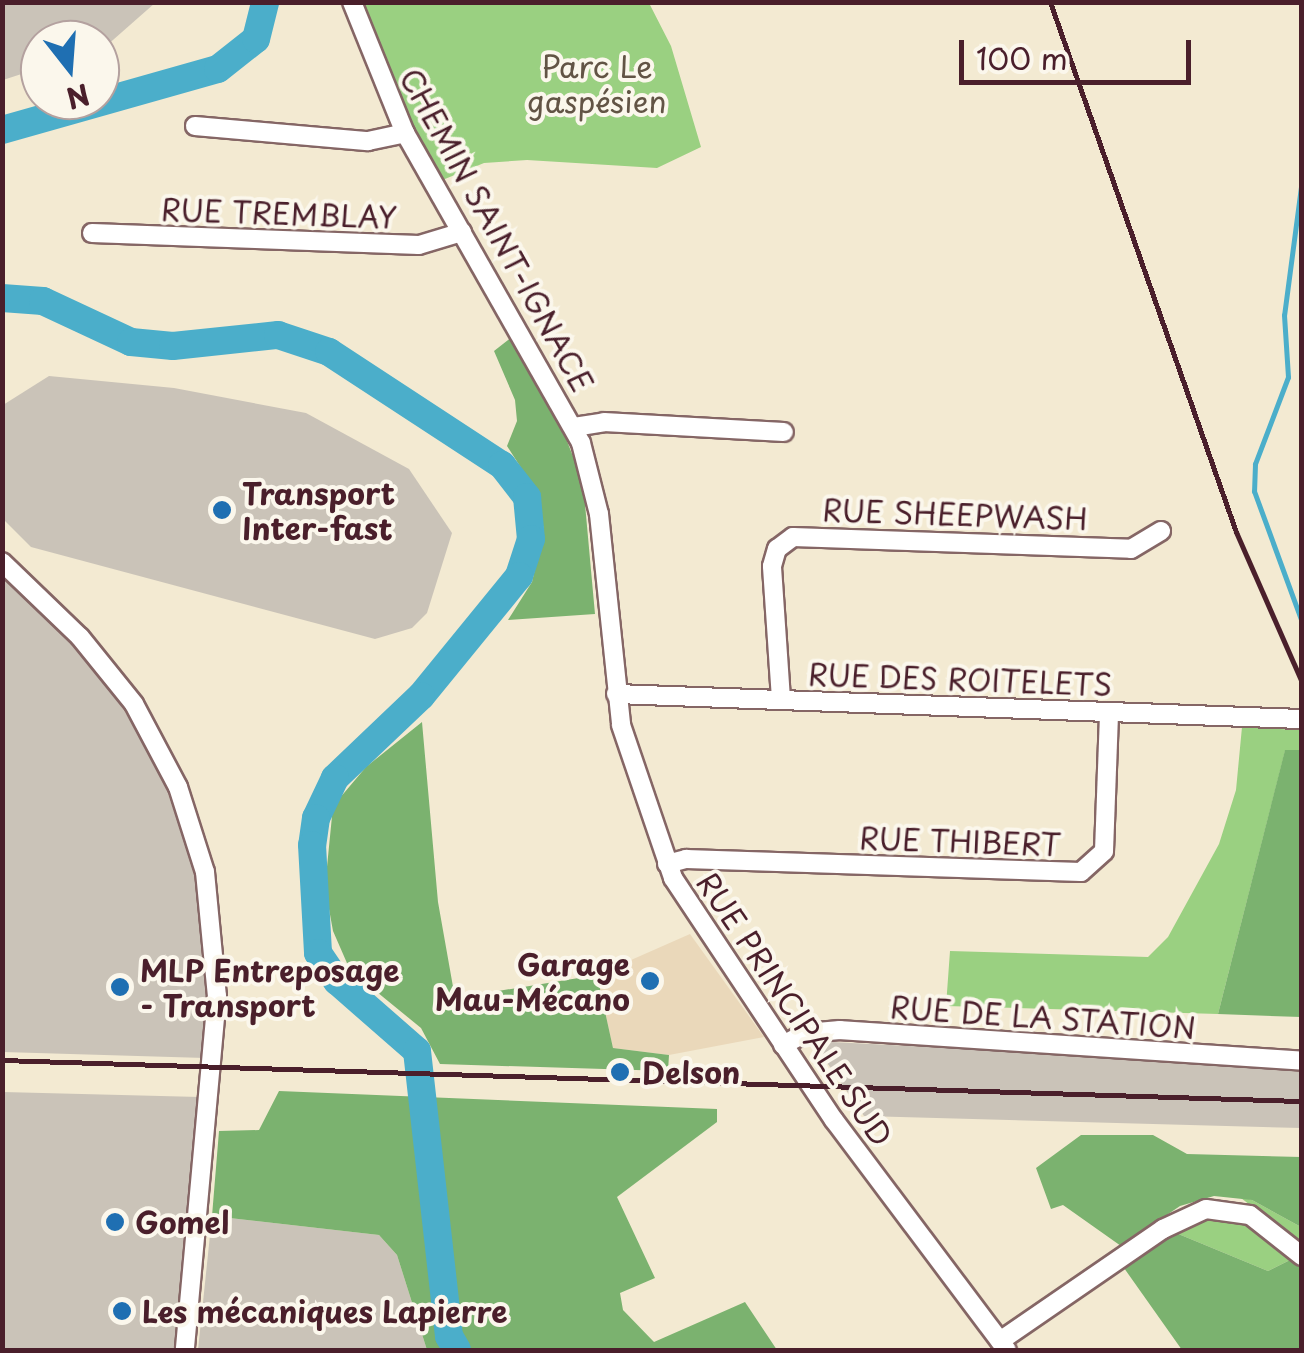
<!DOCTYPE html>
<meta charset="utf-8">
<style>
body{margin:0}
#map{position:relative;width:1304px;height:1353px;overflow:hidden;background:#f3ead2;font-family:"Playpen Sans",sans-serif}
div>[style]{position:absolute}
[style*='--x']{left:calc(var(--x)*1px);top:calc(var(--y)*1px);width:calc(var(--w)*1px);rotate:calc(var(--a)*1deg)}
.built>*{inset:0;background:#ead8ba}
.industrial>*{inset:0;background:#cac3b8}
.green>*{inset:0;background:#9ad081}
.forest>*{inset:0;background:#7bb26f}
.stream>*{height:5px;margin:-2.5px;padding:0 2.5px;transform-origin:2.5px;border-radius:2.5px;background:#4baeca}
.river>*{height:28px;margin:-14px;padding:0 14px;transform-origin:14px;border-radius:14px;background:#4baeca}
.roads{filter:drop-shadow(2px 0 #856665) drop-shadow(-2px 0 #856665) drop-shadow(0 2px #856665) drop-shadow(0 -2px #856665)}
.minor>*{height:18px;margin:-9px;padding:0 9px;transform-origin:9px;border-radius:9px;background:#fff}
.rail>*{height:5px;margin:-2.5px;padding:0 2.5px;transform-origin:2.5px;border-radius:2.5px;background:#4a1f2b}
.dots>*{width:28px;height:28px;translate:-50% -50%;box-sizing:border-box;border:5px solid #fbf7ec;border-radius:50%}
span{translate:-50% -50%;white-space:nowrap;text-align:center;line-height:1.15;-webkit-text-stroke:8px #fbf7ec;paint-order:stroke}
.park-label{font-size:30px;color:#625445}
.street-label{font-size:30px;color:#4a1f2b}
.poi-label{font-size:30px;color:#4a1f2b;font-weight:700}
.left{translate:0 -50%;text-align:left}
.right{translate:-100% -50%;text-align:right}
.frame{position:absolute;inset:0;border:5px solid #4a1f2b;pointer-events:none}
.north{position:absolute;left:20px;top:20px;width:100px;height:100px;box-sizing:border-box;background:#fbf7ec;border:2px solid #b4a19f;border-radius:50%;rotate:163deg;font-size:28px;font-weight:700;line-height:40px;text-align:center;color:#4a1f2b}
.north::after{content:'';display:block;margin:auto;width:35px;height:45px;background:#1f6fb2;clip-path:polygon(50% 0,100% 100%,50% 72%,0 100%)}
.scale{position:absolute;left:959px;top:40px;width:232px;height:45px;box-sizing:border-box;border:5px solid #4a1f2b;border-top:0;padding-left:12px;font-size:30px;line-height:35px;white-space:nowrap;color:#4a1f2b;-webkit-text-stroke:8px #fbf7ec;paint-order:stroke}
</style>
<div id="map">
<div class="built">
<i style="clip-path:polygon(690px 934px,764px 1037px,669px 1055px,613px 1048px,597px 975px)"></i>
</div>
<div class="industrial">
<i style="clip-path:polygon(3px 2px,155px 2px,155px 3px,105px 47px,100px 40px,40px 40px,40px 68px,3px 80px)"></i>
<i style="clip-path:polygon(49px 376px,174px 388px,306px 413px,409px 469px,452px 533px,427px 613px,412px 628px,375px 639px,31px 547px,3px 519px,3px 405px)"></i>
<i style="clip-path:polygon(2px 575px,96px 667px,157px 762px,198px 880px,210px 988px,205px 1058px,3px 1052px)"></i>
<i style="clip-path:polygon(812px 1041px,1301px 1066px,1301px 1128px,864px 1116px)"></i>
<i style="clip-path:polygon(3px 1092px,200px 1097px,175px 1350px,3px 1350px)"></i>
<i style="clip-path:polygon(212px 1216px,379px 1235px,397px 1255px,427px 1350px,198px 1350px)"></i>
</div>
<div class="green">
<i style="clip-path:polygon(359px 3px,649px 3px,671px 46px,701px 147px,657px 168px,527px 160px,484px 163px,440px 181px,403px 112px)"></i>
<i style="clip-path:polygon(1242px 727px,1301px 730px,1301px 750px,1285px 751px,1218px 1014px,946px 1006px,950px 951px,1148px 957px,1168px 937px,1219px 844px,1236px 790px)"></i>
<i style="clip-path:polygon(1237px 1195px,1252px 1200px,1301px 1227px,1301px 1244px)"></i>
<i style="clip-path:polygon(1229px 1215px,1255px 1227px,1292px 1259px,1268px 1271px,1176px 1233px,1199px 1219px)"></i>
</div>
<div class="forest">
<i style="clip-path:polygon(512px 337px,558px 418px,583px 482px,595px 614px,508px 620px,532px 582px,544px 530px,534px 488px,507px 446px,517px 421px,515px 400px,494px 351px)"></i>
<i style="clip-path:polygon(422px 722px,438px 902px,455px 998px,597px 975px,613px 1048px,669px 1055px,668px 1071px,440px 1064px,421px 1028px,350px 970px,333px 931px,325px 887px,333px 806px,366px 767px)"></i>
<i style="clip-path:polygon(1285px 750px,1301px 750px,1301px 1017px,1218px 1014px)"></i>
<i style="clip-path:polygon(279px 1091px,717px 1109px,717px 1122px,617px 1197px,655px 1278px,620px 1293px,623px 1310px,654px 1342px,745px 1302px,777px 1350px,427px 1350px,397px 1255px,379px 1235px,212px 1216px,219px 1131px,259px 1130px)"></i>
<i style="clip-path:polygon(1081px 1135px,1153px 1135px,1187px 1154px,1301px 1157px,1301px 1227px,1252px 1200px,1214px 1196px,1180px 1206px,1121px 1246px,1063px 1205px,1051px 1209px,1036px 1168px)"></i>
<i style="clip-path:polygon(1176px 1233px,1268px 1271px,1292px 1259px,1301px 1263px,1301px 1350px,1182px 1350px,1124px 1268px)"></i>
</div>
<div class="stream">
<i style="--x:1302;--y:179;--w:137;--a:97.5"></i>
<i style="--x:1284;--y:315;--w:62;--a:86.3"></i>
<i style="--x:1288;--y:377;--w:93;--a:110.8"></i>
<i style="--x:1255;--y:464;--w:27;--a:92"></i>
<i style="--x:1254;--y:491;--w:140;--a:69.9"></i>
</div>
<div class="river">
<i style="--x:2;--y:130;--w:224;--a:-15.8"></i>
<i style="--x:218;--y:69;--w:48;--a:-38.3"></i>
<i style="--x:256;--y:39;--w:38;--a:-76"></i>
<i style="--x:2;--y:298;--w:41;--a:4.2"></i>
<i style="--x:43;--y:301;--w:97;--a:25"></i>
<i style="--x:131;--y:342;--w:42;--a:5.4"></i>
<i style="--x:173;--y:346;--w:106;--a:-6"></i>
<i style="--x:278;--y:335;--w:54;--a:18.4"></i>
<i style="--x:329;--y:352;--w:207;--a:33.2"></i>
<i style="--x:502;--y:465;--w:41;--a:52"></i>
<i style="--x:527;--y:497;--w:42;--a:84.6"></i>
<i style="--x:531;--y:539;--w:39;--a:108"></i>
<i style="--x:519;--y:576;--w:155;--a:129.2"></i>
<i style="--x:421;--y:696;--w:119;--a:136.4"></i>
<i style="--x:335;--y:778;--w:44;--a:115.4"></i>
<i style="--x:316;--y:818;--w:27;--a:98"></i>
<i style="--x:312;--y:845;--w:108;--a:86.8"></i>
<i style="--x:318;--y:953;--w:34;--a:56"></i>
<i style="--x:337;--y:981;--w:106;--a:41.2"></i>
<i style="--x:417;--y:1051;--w:287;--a:83.6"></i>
<i style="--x:449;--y:1336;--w:16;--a:60"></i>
</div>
<div class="roads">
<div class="minor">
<i style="--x:352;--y:2;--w:141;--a:68"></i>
<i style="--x:405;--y:133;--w:356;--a:60.4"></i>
<i style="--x:581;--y:443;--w:73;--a:75.8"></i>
<i style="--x:599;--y:514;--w:212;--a:84"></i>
<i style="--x:621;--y:725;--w:162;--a:71.2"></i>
<i style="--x:673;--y:878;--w:291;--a:56.4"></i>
<i style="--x:834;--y:1120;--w:288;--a:53.1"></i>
<i style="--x:195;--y:126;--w:174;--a:5"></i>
<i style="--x:368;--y:141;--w:38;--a:-12"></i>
<i style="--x:92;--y:233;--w:327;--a:2.1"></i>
<i style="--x:419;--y:245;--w:45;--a:-16.8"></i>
<i style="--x:574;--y:427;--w:30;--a:-9"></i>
<i style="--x:604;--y:422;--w:180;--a:3.2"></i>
<i style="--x:2;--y:562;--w:108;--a:43.9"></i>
<i style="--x:80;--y:637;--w:86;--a:51.1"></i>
<i style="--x:134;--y:704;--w:94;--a:62.1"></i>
<i style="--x:178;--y:787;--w:89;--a:72.4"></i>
<i style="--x:205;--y:872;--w:125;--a:84.5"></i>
<i style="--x:217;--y:996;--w:355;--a:95.2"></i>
<i style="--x:616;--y:694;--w:686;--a:2.09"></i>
<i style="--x:781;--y:699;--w:133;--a:-93.9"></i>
<i style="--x:772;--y:566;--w:18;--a:-74"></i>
<i style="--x:777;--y:549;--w:20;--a:-37"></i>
<i style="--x:793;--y:537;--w:338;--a:2"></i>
<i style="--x:1131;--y:549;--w:35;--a:-31"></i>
<i style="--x:667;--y:864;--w:20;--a:-15"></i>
<i style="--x:686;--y:859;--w:395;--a:1.9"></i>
<i style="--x:1081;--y:872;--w:31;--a:-42"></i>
<i style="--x:1104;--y:851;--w:139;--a:-87.9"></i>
<i style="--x:783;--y:1045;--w:26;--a:-28"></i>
<i style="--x:806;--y:1033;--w:34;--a:-5"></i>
<i style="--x:840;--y:1030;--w:463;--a:3.8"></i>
<i style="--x:1000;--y:1341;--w:198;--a:-34.5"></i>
<i style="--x:1163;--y:1229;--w:47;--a:-24.9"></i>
<i style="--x:1206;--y:1209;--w:44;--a:7.8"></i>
<i style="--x:1250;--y:1215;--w:66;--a:38.3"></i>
</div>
</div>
<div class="rail">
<i style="--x:1050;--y:2;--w:562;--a:70.66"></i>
<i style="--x:1236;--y:532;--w:164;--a:66.3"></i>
<i style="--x:2;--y:1060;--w:1301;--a:1.81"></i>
</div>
<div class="dots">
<i style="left:222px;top:510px;background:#1f6fb2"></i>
<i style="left:650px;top:981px;background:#1f6fb2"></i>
<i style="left:120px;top:987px;background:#1f6fb2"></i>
<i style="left:620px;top:1072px;background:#1f6fb2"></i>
<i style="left:115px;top:1222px;background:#1f6fb2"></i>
<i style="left:122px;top:1311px;background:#1f6fb2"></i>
</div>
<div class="park-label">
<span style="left:597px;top:83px">Parc Le<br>gaspésien</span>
</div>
<div class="street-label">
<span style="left:279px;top:213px;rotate:2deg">RUE TREMBLAY</span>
<span style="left:497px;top:230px;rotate:61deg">CHEMIN SAINT-IGNACE</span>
<span style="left:955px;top:514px;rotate:2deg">RUE SHEEPWASH</span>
<span style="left:960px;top:679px;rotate:2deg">RUE DES ROITELETS</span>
<span style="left:960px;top:841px;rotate:2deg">RUE THIBERT</span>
<span style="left:795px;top:1009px;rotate:56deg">RUE PRINCIPALE SUD</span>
<span style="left:1043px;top:1017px;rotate:4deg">RUE DE LA STATION</span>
</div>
<div class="poi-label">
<span class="left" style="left:242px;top:510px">Transport<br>Inter-fast</span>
<span class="right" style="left:630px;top:981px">Garage<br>Mau-Mécano</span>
<span class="left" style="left:140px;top:987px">MLP Entreposage<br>- Transport</span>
<span class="left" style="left:642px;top:1072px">Delson</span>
<span class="left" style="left:135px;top:1222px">Gomel</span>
<span class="left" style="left:142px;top:1311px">Les mécaniques Lapierre</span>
</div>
<div class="frame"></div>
<div class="north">N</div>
<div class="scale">100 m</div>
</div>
